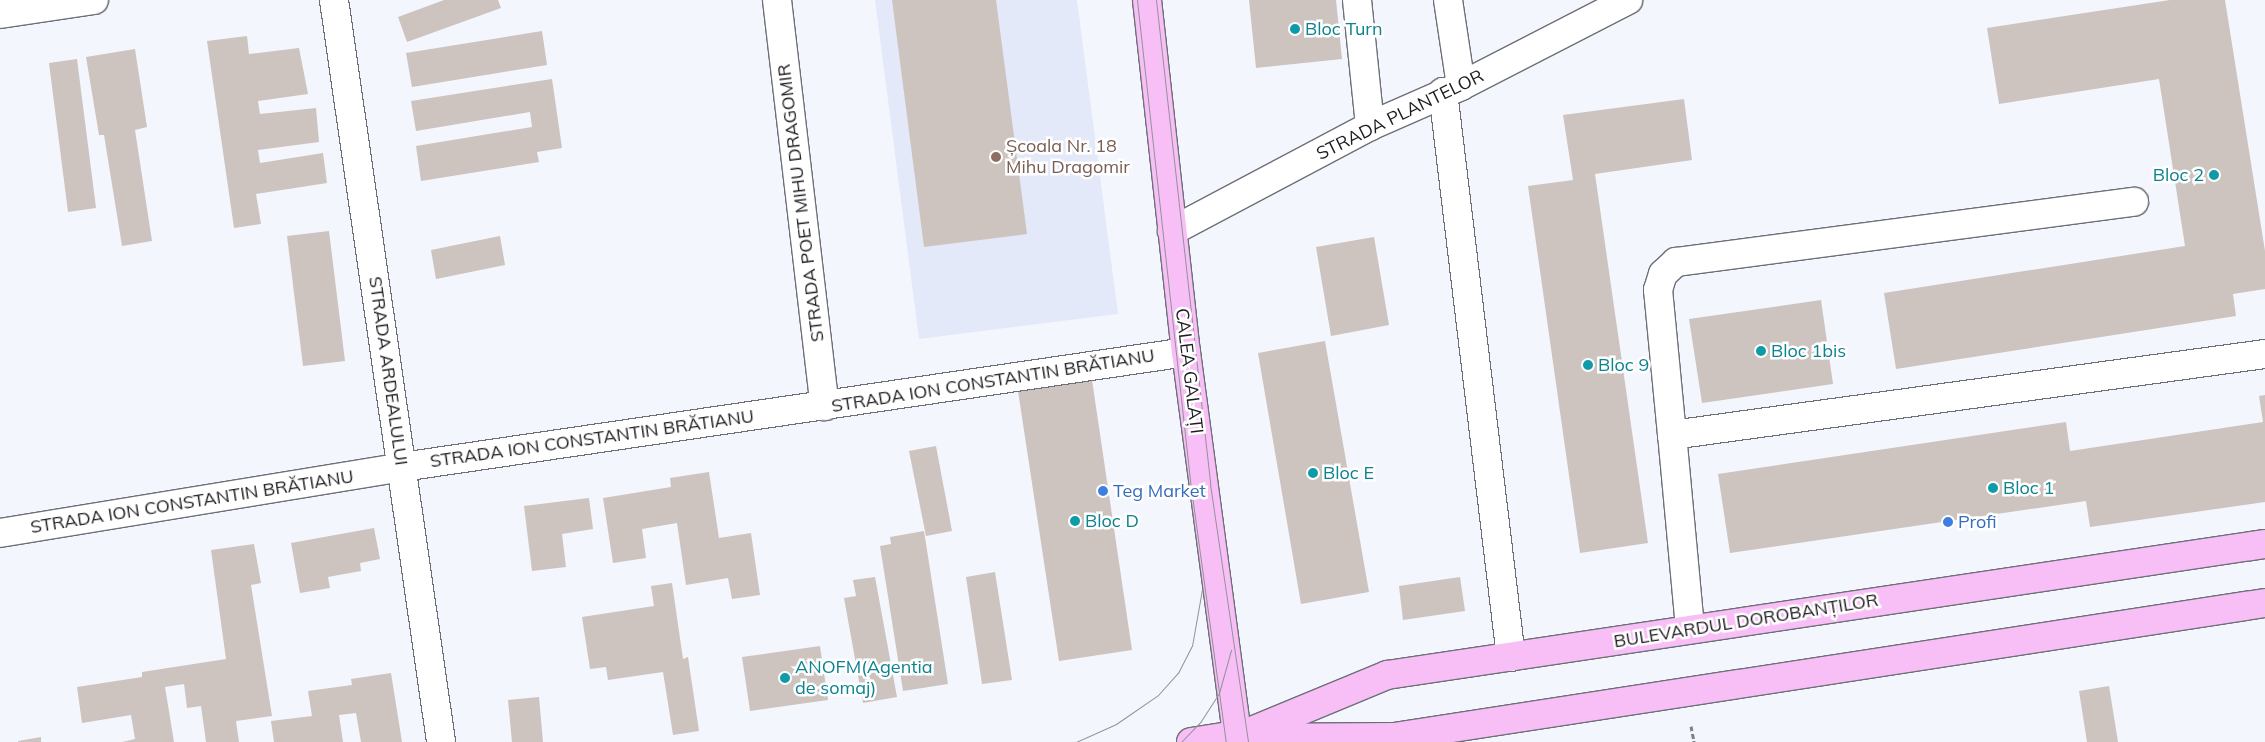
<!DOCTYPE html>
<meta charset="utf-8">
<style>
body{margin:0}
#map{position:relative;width:2265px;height:742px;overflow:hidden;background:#f4f6fd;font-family:Mulish,sans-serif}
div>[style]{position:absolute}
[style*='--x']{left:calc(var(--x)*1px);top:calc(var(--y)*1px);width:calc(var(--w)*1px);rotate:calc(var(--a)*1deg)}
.built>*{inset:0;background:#e4e9f9}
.building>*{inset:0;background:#cdc3bf}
.path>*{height:3px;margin-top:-1.5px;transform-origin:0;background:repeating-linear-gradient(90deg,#7e7f85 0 5px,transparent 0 7.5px)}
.roads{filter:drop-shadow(1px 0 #6d6f77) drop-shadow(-1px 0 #6d6f77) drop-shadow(0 1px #6d6f77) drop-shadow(0 -1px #6d6f77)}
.minor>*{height:28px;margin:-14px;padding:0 14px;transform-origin:14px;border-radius:14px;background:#fff}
.major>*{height:28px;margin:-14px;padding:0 14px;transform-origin:14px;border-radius:14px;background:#f7bff6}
.tram>*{height:1px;margin:-0.5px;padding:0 0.5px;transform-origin:0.5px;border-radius:0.5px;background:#919297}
.dots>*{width:14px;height:14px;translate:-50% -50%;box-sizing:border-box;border:2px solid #fff;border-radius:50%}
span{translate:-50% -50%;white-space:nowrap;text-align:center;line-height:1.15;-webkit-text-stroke:5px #fff;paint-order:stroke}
.culture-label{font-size:18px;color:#0d838f}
.left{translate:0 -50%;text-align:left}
.right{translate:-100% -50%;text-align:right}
.street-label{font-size:18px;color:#1c1c20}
.education-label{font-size:18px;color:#785e54}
.shop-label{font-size:18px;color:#366cbe}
</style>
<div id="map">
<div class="built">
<i style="clip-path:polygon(875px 0,1077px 0,1118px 314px,919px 339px)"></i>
</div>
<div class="building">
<i style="clip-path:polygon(444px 0,498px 0,501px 8px,407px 42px,398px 17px)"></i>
<i style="clip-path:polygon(892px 0,996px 0,1027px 234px,924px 247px)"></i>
<i style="clip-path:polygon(1249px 0,1336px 0,1342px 59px,1256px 68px)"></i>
<i style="clip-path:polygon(2170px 0,2225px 0,2265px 251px,2265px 289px,2233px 294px,2236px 316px,1896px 369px,1884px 293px,2185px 246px,2159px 79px,1999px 104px,1987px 28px)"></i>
<i style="clip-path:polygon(542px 31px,547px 65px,412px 87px,406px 53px)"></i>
<i style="clip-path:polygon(247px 36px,249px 54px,299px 48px,308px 94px,258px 101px,260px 114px,316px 108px,319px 142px,258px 150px,260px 163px,323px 153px,327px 183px,256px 194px,261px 224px,234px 228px,207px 41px)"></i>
<i style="clip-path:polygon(135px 49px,147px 127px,135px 130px,152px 241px,122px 246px,104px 135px,99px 135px,86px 57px)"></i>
<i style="clip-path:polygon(77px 59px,96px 208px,68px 212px,49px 63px)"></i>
<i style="clip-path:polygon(552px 79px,562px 148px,537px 152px,539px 162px,421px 181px,416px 146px,532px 127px,530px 112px,416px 131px,411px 101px)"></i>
<i style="clip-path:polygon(1684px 99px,1692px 160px,1595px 174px,1648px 543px,1580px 553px,1528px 186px,1573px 180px,1563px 115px)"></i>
<i style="clip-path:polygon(329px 231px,345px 361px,303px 366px,287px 236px)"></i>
<i style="clip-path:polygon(500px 236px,505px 265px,436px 279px,431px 250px)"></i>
<i style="clip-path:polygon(1374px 237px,1389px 325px,1331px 336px,1316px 247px)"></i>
<i style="clip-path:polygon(1821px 300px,1833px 384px,1702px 403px,1689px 319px)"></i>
<i style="clip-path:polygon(1325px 341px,1369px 592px,1301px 604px,1258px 353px)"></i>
<i style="clip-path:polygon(1092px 380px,1132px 650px,1059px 661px,1018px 391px)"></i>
<i style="clip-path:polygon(2265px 395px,2265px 502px,2090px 527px,2086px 501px,1730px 553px,1718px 474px,2066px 422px,2070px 451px,2263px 422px,2259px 396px)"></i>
<i style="clip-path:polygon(936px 446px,952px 531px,926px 536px,909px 451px)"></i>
<i style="clip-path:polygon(709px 472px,719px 538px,751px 533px,760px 595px,732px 599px,728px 578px,686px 585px,677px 523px,642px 529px,646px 558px,613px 563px,603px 498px,671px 487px,670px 478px)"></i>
<i style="clip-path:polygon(589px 498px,593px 529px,562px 534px,566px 567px,532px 571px,524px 506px)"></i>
<i style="clip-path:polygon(374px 528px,380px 559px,360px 563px,361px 571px,328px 577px,330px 588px,300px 593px,291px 543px)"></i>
<i style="clip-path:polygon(924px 531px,948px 684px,903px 691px,880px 546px,891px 544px,890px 537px)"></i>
<i style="clip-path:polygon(254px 544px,261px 583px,251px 585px,272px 716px,236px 721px,239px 742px,206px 742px,201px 706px,187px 708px,184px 684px,165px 687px,174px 742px,122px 742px,135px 739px,131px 715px,82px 723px,77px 687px,142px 677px,142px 672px,226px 659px,211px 550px)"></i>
<i style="clip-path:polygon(995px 572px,1012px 680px,982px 684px,966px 577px)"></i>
<i style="clip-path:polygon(875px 577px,897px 697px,863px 703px,844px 598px,856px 596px,853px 580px)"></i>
<i style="clip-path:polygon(1460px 577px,1465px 611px,1403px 620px,1399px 586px)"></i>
<i style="clip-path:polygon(672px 583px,683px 659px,688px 657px,699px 731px,673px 735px,663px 672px,608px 680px,606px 667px,590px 669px,582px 617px,654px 606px,651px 586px)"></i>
<i style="clip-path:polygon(820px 646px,828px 700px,750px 711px,742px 657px)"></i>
<i style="clip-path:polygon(391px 673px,402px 742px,361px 742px,356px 713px,339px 715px,343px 742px,274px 742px,271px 721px,312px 716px,308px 691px,352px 685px,351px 679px)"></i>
<i style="clip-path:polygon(2109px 686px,2118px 742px,2087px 742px,2079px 691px)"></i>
<i style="clip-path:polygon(539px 697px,543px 742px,512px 742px,508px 700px)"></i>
<i style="clip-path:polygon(41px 737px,41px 742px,18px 742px,18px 741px)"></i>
</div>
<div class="path">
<i style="--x:1691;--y:726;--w:16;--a:79"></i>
</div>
<div class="roads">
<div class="minor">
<i style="--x:334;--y:0;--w:750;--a:81.79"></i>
<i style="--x:777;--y:0;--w:409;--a:83.3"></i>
<i style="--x:1357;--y:0;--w:127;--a:84.1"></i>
<i style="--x:1448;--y:0;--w:87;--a:81.4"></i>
<i style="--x:0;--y:14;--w:95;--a:-8.5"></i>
<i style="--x:1443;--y:92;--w:569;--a:83.14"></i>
<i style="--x:1172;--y:231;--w:224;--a:-27.9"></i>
<i style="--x:1370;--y:126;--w:99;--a:-23.7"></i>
<i style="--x:1461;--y:86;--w:188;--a:-27.2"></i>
<i style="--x:1672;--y:435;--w:146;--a:-95.5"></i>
<i style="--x:1658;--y:290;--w:17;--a:-73"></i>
<i style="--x:1663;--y:274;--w:18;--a:-43"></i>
<i style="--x:1676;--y:262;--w:462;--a:-7.5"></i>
<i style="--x:0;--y:533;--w:407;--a:-9.3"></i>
<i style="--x:402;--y:467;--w:792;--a:-8.34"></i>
<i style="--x:1690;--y:628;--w:194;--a:-95.3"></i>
<i style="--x:1672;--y:435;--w:599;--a:-7.78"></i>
</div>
<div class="major">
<i style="--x:1147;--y:0;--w:354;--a:83.7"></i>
<i style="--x:1186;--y:352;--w:393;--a:82.4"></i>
<i style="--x:1249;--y:738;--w:145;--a:-0.4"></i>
<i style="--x:1394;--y:737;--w:881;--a:-8.75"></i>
<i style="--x:1191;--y:742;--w:57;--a:-9.1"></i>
<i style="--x:1247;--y:733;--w:152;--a:-22.5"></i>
<i style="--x:1387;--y:675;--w:888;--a:-8.49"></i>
</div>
</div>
<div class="tram">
<i style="--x:1137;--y:0;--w:491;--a:83.7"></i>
<i style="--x:1191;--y:488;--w:256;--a:82.2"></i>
<i style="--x:1156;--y:0;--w:487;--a:83.6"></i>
<i style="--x:1210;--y:484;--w:261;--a:81.6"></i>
<i style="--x:1076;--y:742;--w:44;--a:-24.2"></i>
<i style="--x:1116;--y:724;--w:51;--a:-34.6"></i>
<i style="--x:1158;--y:695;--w:30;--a:-48"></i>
<i style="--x:1178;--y:673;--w:30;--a:-63"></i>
<i style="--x:1192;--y:646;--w:58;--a:-80"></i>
<i style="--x:1181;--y:742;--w:29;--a:-46"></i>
<i style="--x:1201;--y:721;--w:33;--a:-57"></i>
<i style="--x:1219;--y:693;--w:45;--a:-74.4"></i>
</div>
<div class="dots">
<i style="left:1295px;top:29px;background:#0f9aa8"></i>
<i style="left:996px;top:157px;background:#8d6e63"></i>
<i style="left:2214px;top:175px;background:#0f9aa8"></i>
<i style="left:1761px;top:351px;background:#0f9aa8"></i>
<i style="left:1588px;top:365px;background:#0f9aa8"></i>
<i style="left:1313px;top:473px;background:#0f9aa8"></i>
<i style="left:1993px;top:488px;background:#0f9aa8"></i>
<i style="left:1103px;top:491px;background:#3f7fe0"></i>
<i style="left:1075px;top:521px;background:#0f9aa8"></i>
<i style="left:1948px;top:522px;background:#3f7fe0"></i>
<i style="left:785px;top:678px;background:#0f9aa8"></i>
</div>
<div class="culture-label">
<span class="left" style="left:1305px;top:29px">Bloc Turn</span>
<span class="right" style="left:2204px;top:175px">Bloc 2</span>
<span class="left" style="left:1771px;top:351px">Bloc 1bis</span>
<span class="left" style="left:1598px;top:365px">Bloc 9</span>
<span class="left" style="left:1323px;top:473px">Bloc E</span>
<span class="left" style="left:2003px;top:488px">Bloc 1</span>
<span class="left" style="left:1085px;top:521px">Bloc D</span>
<span class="left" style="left:795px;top:678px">ANOFM(Agentia<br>de somaj)</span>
</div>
<div class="street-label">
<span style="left:1400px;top:115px;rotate:-26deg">STRADA PLANTELOR</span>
<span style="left:801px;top:203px;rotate:-97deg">STRADA POET MIHU DRAGOMIR</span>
<span style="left:388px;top:371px;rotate:82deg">STRADA ARDEALULUI</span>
<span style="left:1189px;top:371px;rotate:83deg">CALEA GALAȚI</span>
<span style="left:993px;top:381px;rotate:-9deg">STRADA ION CONSTANTIN BRĂTIANU</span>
<span style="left:592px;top:439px;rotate:-8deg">STRADA ION CONSTANTIN BRĂTIANU</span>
<span style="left:192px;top:502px;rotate:-9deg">STRADA ION CONSTANTIN BRĂTIANU</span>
<span style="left:1746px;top:621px;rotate:-9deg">BULEVARDUL DOROBANȚILOR</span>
</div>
<div class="education-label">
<span class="left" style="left:1006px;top:157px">Școala Nr. 18<br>Mihu Dragomir</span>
</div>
<div class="shop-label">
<span class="left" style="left:1113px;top:491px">Teg Market</span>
<span class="left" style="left:1958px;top:522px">Profi</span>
</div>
</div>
